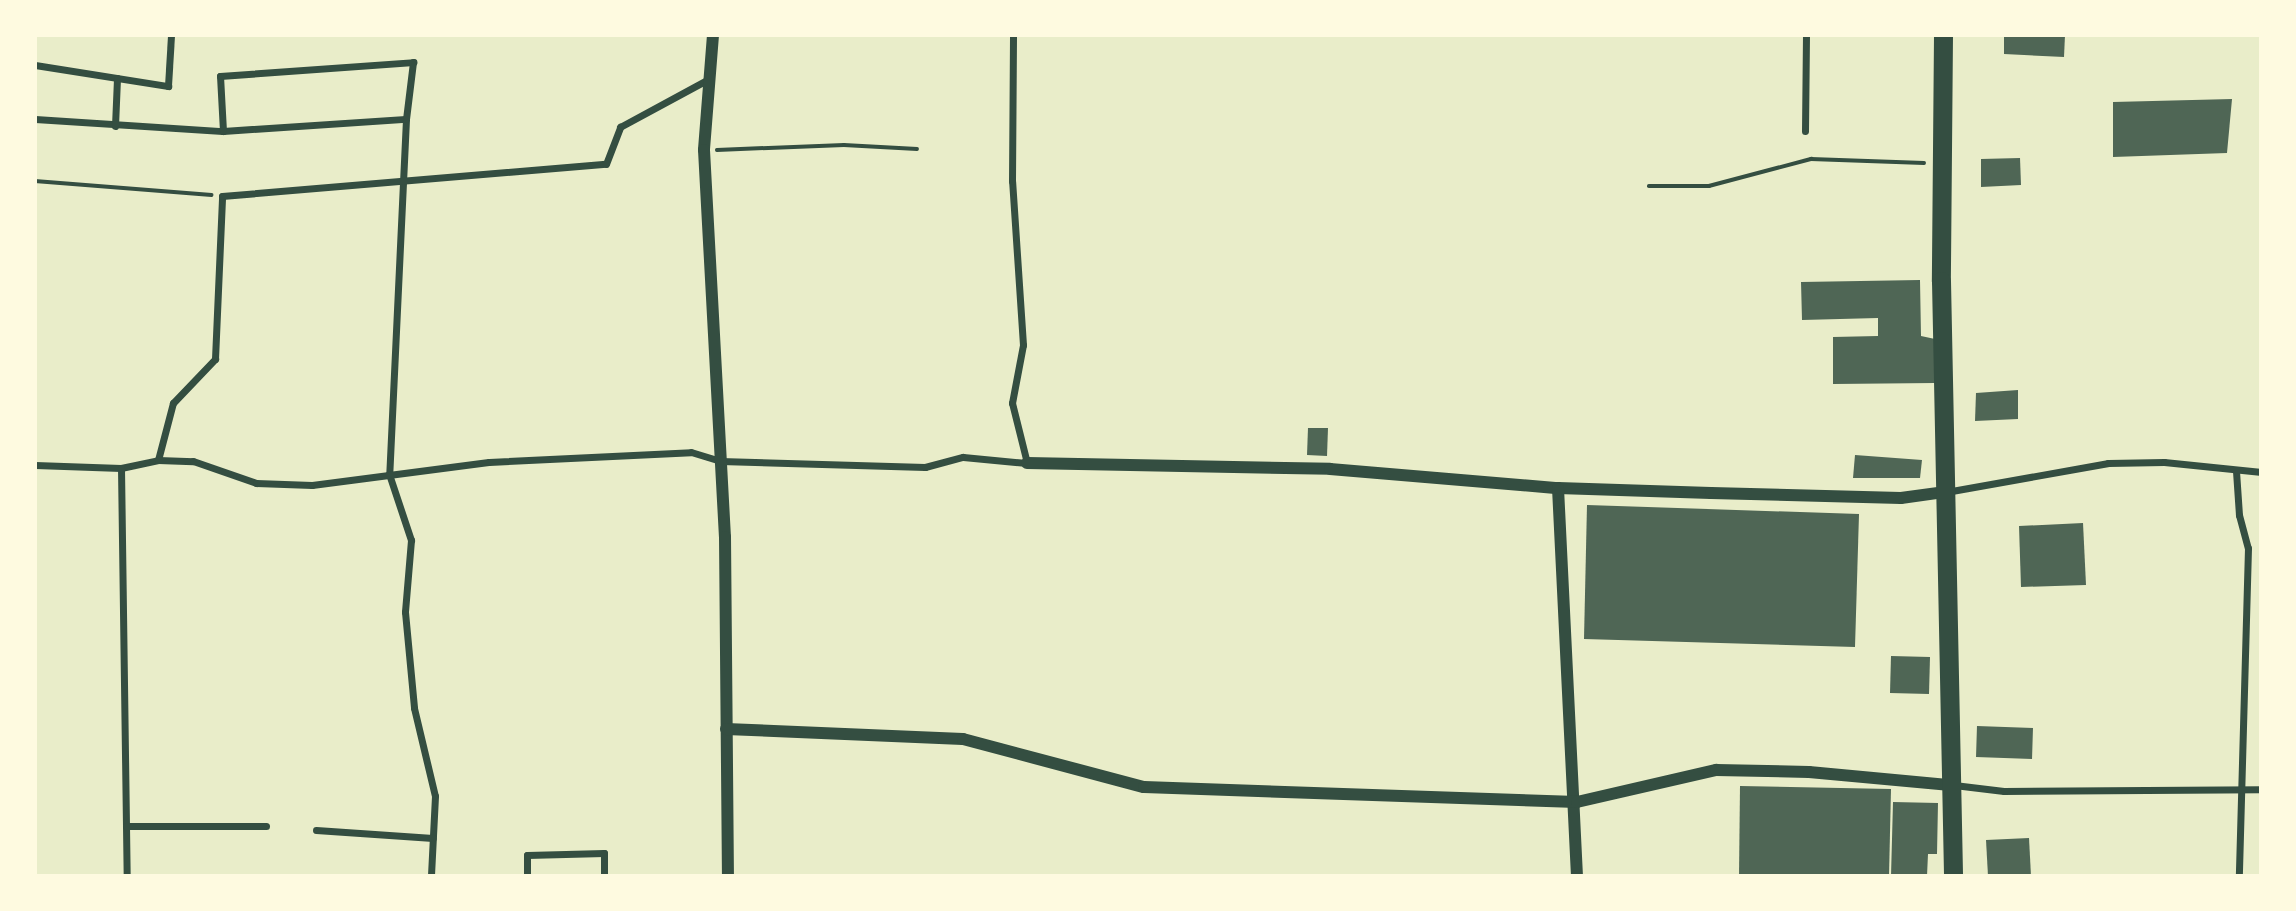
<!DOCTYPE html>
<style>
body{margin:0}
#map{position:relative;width:2296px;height:911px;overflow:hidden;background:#e9edc9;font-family:Karla,sans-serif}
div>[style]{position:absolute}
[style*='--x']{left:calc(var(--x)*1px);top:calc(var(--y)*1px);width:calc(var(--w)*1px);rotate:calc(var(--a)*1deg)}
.building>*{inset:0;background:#4f6655}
.path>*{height:3.5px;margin:-1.75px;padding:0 1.75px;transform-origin:1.75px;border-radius:1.75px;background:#344e41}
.minor>*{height:7px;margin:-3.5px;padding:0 3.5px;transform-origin:3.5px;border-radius:3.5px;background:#344e41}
.tertiary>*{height:12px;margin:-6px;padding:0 6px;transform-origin:6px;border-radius:6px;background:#344e41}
.trunk>*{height:19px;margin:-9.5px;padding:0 9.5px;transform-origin:9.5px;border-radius:9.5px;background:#344e41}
span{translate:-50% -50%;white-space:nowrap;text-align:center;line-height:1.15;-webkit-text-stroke:5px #fefae0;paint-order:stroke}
.frame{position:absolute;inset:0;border:37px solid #fefae0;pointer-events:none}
</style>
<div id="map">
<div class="building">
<i style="clip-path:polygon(2004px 35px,2065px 35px,2064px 57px,2004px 54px)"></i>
<i style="clip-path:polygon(2232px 99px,2227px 153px,2113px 157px,2113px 102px)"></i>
<i style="clip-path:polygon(2020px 158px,2021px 185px,1981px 187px,1981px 159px)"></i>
<i style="clip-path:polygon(1920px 280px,1921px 336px,1935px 339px,1935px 383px,1833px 384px,1833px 337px,1878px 336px,1878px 318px,1802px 320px,1801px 282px)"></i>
<i style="clip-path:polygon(2018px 390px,2018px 419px,1975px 421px,1976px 393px)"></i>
<i style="clip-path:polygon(1308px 428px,1328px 428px,1327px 456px,1307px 455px)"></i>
<i style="clip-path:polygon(1855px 455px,1922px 460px,1920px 478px,1853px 478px)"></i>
<i style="clip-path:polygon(1587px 505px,1859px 514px,1855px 647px,1584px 639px)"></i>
<i style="clip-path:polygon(2083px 523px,2086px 585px,2021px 587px,2019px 526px)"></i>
<i style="clip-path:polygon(1891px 656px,1930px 657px,1929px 694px,1890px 693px)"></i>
<i style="clip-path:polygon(1977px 726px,2033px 728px,2032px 759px,1976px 757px)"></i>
<i style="clip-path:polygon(1740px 786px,1891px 789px,1889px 876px,1739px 876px)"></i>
<i style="clip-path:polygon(1893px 802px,1938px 803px,1937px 854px,1928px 854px,1927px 876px,1891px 876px)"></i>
<i style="clip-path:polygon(2029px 838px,2031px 876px,1988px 876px,1986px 840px)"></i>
</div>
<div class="path">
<i style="--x:717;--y:150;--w:127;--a:-2.3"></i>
<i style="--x:844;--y:145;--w:73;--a:3.1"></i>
<i style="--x:35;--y:181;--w:177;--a:4.5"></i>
<i style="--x:1649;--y:186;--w:60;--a:0"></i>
<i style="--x:1709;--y:186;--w:106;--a:-14.8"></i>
<i style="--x:1811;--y:159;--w:113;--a:2"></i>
</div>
<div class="minor">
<i style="--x:35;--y:65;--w:135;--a:9"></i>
<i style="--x:168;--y:86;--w:51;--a:-86.6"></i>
<i style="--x:35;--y:119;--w:188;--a:3.7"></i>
<i style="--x:223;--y:131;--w:183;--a:-3.8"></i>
<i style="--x:406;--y:119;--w:355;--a:92.7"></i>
<i style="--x:389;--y:474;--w:70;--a:71.6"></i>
<i style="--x:411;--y:540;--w:72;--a:94.8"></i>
<i style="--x:405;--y:612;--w:96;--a:84.6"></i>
<i style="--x:414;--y:708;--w:90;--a:76.6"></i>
<i style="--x:435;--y:796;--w:80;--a:92.9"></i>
<i style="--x:115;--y:126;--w:48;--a:-87.6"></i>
<i style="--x:223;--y:131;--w:55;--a:-93.1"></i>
<i style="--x:220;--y:76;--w:194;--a:-4.1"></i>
<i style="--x:413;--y:62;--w:57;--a:97"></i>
<i style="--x:1805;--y:131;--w:96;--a:-89.4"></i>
<i style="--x:158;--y:460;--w:59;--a:-75.3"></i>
<i style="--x:173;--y:403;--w:61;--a:-46.3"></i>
<i style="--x:215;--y:359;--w:163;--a:-87.5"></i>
<i style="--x:222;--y:196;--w:385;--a:-4.8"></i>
<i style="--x:606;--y:164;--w:40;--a:-69"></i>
<i style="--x:620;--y:127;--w:99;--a:-28.4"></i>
<i style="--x:35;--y:465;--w:86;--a:2"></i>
<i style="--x:121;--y:468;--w:38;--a:-12"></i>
<i style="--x:158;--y:460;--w:35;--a:2"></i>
<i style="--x:193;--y:461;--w:67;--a:19.2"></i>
<i style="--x:256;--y:483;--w:56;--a:2"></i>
<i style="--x:312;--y:485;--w:178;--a:-7.4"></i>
<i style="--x:489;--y:462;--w:202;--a:-2.8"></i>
<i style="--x:691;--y:452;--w:30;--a:17"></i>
<i style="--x:720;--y:461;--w:205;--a:1.7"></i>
<i style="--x:925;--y:467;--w:39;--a:-15"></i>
<i style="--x:963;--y:457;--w:64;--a:5.4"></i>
<i style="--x:1027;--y:463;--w:62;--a:-104"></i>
<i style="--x:1012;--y:403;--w:59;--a:-79.3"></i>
<i style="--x:1023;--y:345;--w:164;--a:-93.8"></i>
<i style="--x:1012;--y:181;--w:146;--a:-89.6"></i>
<i style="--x:121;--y:468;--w:408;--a:89.2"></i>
<i style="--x:2236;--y:471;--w:44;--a:86.1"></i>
<i style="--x:2239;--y:515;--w:34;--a:75"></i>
<i style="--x:2248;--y:548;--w:328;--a:91.6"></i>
<i style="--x:1946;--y:492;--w:165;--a:-10.1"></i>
<i style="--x:2108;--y:463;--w:56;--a:-1"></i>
<i style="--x:2164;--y:462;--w:98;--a:5.9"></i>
<i style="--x:1954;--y:785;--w:50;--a:6.8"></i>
<i style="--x:2004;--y:791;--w:257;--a:-0.4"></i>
<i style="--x:126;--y:826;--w:140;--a:0"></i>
<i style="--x:316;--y:830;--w:117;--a:3.9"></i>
<i style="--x:527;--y:876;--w:21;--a:-90"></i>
<i style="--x:527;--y:855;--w:77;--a:-1.5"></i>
<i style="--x:604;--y:853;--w:23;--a:90"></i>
</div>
<div class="tertiary">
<i style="--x:713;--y:35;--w:115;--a:94.5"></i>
<i style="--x:704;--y:150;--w:388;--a:86.9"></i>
<i style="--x:725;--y:537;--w:339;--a:89.5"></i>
<i style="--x:1027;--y:463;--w:303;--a:1.1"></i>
<i style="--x:1330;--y:469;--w:229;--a:4.8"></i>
<i style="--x:1558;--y:488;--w:153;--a:1.9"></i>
<i style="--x:1711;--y:493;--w:190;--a:1.5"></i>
<i style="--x:1901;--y:498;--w:43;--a:-7.9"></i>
<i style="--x:1558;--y:488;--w:388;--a:87.2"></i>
<i style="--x:726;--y:729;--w:237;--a:2.4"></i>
<i style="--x:963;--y:739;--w:187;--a:14.9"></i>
<i style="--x:1144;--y:787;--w:433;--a:2"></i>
<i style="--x:1577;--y:802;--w:143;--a:-13"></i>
<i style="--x:1716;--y:770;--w:93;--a:1.2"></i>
<i style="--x:1809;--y:772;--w:142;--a:5.3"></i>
</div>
<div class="trunk">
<i style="--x:1943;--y:35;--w:246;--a:90.5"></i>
<i style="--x:1941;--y:281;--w:595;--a:88.84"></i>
</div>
<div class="frame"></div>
</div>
